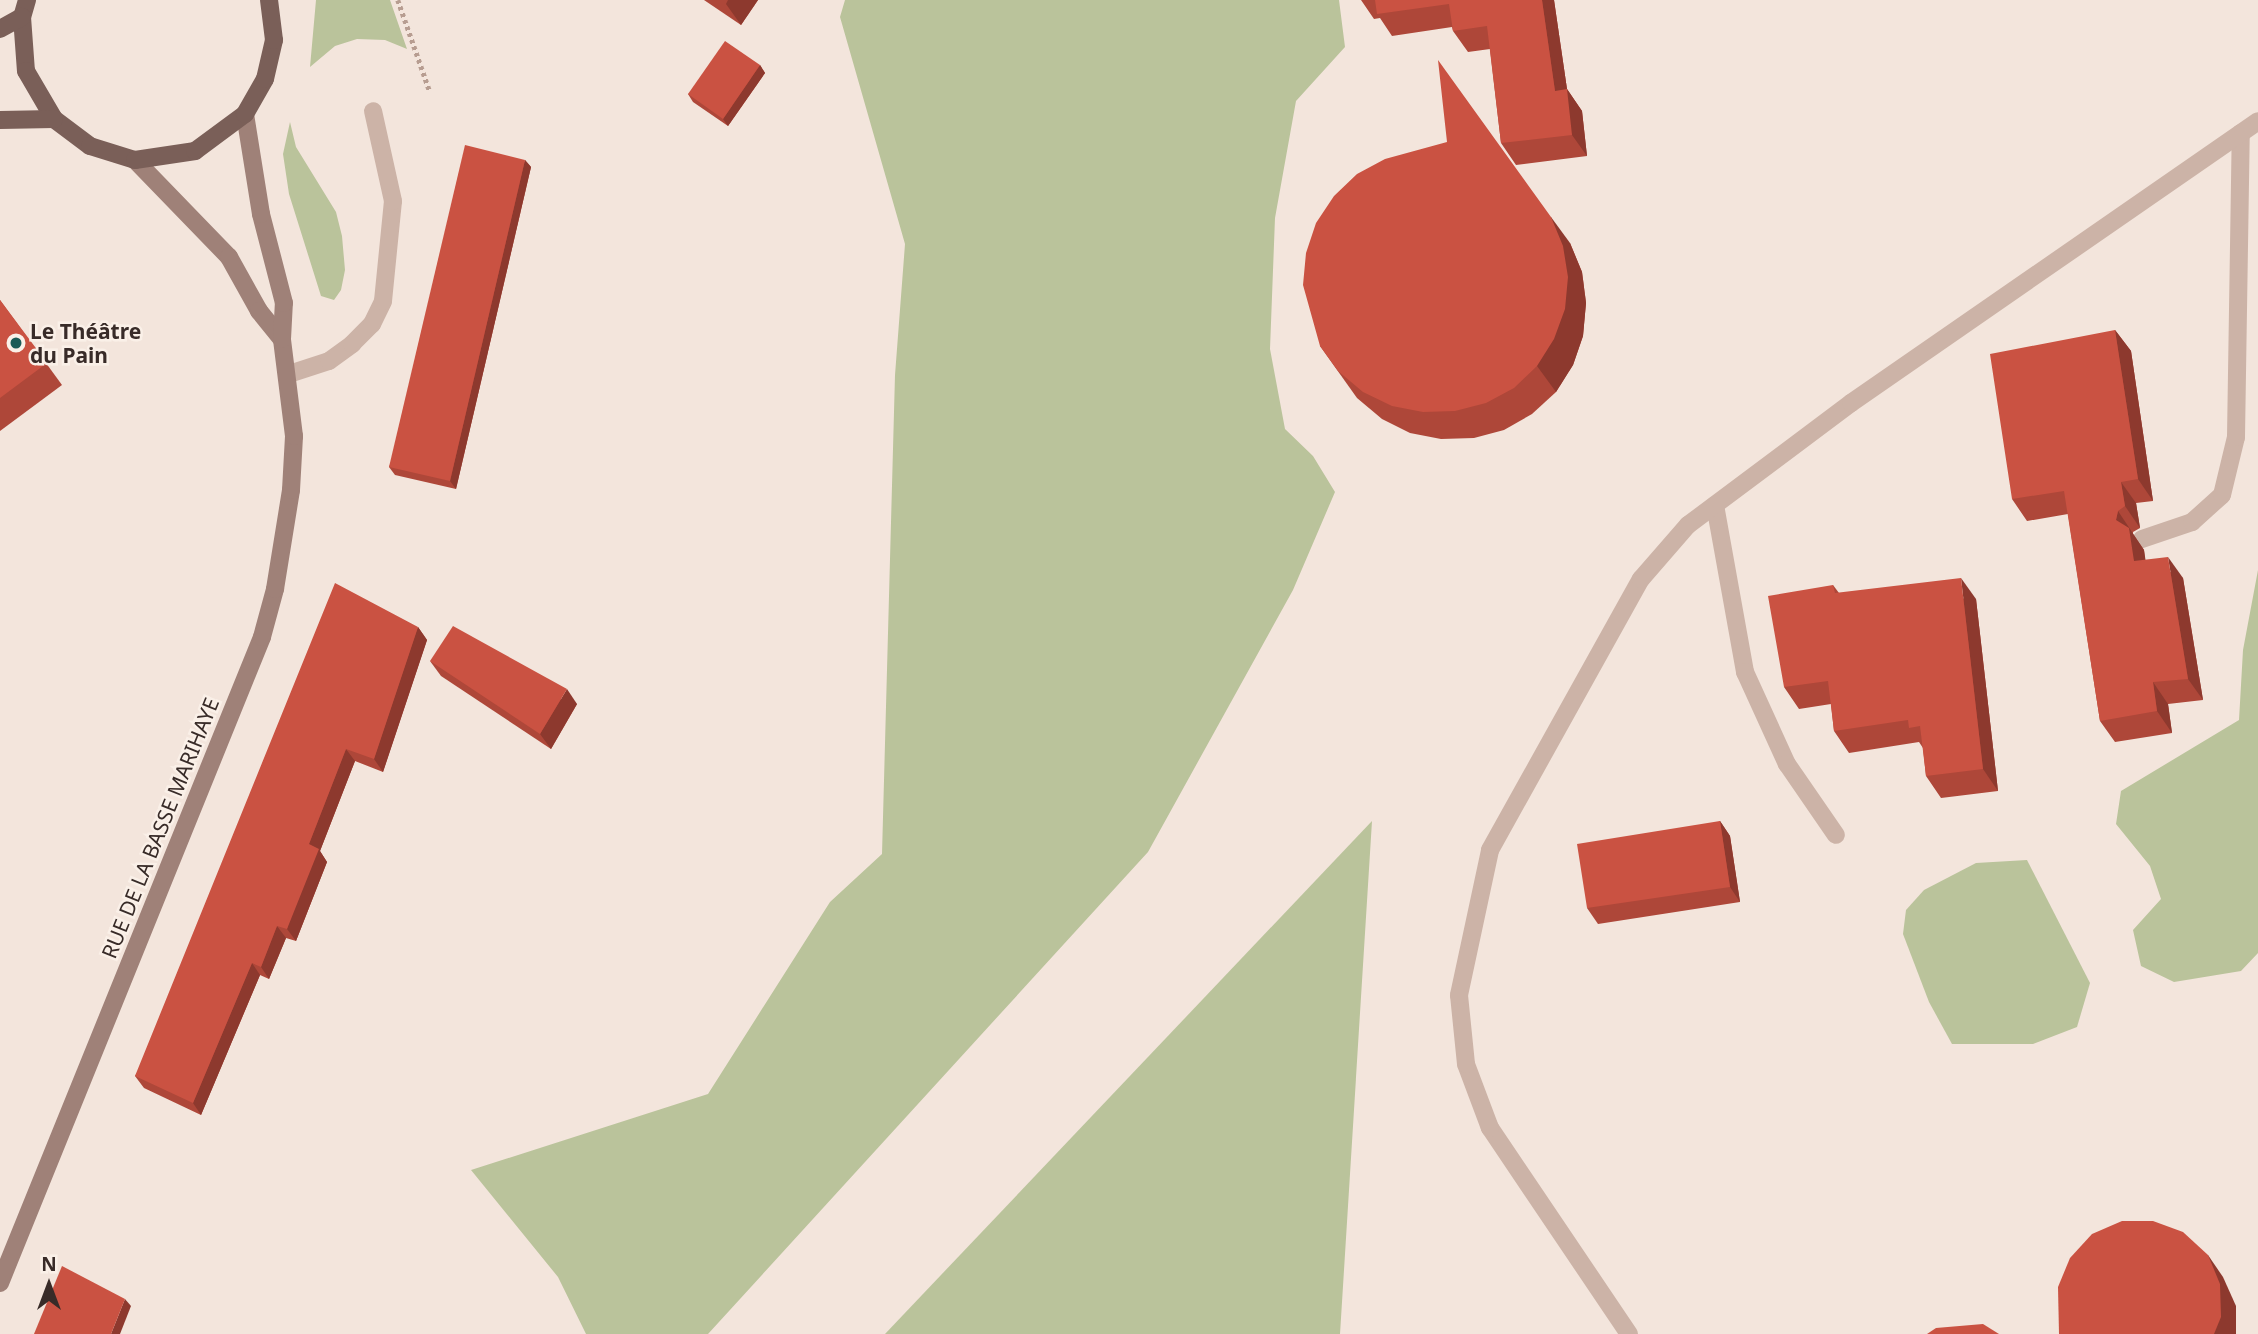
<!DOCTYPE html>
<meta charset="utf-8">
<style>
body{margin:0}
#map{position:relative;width:2258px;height:1334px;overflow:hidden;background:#f3e5dc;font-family:"Noto Sans",sans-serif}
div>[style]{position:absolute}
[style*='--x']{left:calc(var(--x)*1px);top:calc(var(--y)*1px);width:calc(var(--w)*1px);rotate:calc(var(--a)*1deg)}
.green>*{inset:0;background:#bac39b}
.path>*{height:4.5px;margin-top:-2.25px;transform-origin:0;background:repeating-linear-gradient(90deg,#b79d91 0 3.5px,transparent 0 7px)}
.lane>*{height:18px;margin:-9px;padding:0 9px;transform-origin:9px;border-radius:9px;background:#ccb3a7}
.street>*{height:18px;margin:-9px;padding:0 9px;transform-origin:9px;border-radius:9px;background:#ccb3a7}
.secondary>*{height:18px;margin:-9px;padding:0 9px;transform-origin:9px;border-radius:9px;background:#9f8178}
.primary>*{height:18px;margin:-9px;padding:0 9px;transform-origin:9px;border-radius:9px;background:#7a5f58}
.wall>*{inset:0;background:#ae4739}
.shaded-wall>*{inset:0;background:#8d392e}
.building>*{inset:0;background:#ca5242}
.dots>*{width:19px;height:19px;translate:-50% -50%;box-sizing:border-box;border:4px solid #faf0e8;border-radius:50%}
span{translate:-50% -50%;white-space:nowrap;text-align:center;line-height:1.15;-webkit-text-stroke:5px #faf0e8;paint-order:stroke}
.poi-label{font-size:21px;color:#382b28;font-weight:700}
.left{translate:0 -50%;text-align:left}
.street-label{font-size:21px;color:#382b28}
.north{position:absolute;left:14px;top:1250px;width:70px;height:70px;-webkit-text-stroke:5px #faf0e8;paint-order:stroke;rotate:0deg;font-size:19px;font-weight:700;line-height:28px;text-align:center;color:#382b28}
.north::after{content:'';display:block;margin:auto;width:24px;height:32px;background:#382b28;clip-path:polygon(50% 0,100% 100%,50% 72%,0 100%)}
</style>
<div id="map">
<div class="green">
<i style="clip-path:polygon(316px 0,390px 0,407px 49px,385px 40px,357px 39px,335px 46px,310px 67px)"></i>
<i style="clip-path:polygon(845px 0,1339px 0,1345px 47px,1296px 101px,1275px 218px,1270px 349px,1285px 429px,1313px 456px,1335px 492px,1293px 590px,1148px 852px,708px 1334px,586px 1334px,558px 1277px,471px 1170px,708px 1094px,830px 902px,882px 854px,895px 375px,905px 244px,840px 17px)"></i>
<i style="clip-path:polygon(290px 122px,296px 147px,336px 212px,342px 236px,345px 270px,341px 290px,334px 300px,321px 296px,289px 194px,283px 154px)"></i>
<i style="clip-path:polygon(2258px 570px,2258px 953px,2241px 971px,2174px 982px,2141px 966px,2133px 930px,2161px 899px,2150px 866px,2116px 824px,2121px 791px,2239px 720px,2243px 650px)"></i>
<i style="clip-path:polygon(1372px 821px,1340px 1334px,885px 1334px)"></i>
<i style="clip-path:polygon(2027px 860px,2090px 983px,2077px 1027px,2033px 1044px,1952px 1044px,1929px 1002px,1903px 934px,1906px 910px,1924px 890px,1976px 863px)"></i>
</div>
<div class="path">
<i style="--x:398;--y:0;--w:97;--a:70.8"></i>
</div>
<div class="lane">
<i style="--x:1715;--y:505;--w:170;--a:79.8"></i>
<i style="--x:1745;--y:672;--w:101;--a:65.5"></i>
<i style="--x:1787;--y:764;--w:86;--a:55.4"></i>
<i style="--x:2142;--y:539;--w:53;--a:-18.8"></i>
<i style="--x:2192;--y:522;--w:40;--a:-42"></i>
<i style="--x:2222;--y:495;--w:60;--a:-76.4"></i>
<i style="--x:2236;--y:437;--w:304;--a:-89.1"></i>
<i style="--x:1629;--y:1334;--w:249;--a:-124"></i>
<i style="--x:1490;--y:1128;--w:68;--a:-110.6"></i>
<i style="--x:1466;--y:1064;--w:69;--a:-95.8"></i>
<i style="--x:1459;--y:995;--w:148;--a:-77.9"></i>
<i style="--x:1490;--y:850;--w:310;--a:-60.9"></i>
<i style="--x:1641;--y:579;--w:72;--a:-49"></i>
<i style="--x:1688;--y:525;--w:204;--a:-36.8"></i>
<i style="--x:1851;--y:403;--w:495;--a:-34.7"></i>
</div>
<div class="street">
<i style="--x:289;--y:374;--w:42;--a:-18"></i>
<i style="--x:329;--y:361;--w:29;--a:-36"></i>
<i style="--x:352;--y:344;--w:28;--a:-45"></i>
<i style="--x:372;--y:324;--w:25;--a:-64"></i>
<i style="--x:383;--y:301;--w:100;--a:-84.3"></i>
<i style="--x:393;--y:201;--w:92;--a:-102.5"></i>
</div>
<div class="secondary">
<i style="--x:135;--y:160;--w:135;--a:45.9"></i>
<i style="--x:229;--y:257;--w:62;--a:60.9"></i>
<i style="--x:259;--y:311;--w:36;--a:51"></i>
<i style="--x:0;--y:1283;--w:697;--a:-67.92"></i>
<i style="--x:262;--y:637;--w:50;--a:-74.8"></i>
<i style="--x:275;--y:589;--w:100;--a:-80.8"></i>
<i style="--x:291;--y:490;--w:54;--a:-86.8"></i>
<i style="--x:294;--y:436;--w:98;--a:-97.1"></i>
<i style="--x:282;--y:339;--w:36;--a:-87"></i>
<i style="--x:284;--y:303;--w:92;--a:-104.5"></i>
<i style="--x:261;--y:214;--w:101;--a:-99.1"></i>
</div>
<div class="primary">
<i style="--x:27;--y:0;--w:18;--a:106"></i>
<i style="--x:22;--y:17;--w:54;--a:85.8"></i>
<i style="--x:26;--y:71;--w:56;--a:59.7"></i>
<i style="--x:54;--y:119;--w:45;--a:36.9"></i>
<i style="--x:90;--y:146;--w:47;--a:17.3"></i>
<i style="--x:135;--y:160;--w:61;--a:-8.5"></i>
<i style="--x:195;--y:151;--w:62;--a:-36.5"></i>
<i style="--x:245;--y:114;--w:40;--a:-60.3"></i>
<i style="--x:265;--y:79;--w:40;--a:-77"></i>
<i style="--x:274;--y:40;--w:40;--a:-97.1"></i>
<i style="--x:0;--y:29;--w:25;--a:-29"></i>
<i style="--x:0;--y:120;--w:54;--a:-1.1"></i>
</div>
<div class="wall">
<i style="clip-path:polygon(704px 0,758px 0,741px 25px)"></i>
<i style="clip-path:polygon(1361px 0,1554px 0,1567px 89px,1582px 111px,1587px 156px,1516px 165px,1501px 143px,1490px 49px,1468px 52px,1453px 31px,1452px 27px,1392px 36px,1380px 18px,1374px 19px)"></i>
<i style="clip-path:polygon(760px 65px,765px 73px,728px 126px,693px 102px,688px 94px)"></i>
<i style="clip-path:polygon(525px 160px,531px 167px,456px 489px,395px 475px,389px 467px)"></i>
<i style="clip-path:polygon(1570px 243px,1582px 272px,1586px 303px,1583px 336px,1573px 365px,1556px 392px,1532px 414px,1504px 430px,1474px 438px,1441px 439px,1410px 433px,1382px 419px,1357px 398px,1320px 346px)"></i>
<i style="clip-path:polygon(0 300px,62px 385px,0 431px)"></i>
<i style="clip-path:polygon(2115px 330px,2131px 351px,2153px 501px,2136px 503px,2140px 528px,2133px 532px,2133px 534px,2144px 550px,2145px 560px,2183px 578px,2203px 700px,2168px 704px,2172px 733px,2115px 742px,2100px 721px,2068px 514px,2027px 521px,2012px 499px)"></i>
<i style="clip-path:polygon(1833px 585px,1839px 593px,1976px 599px,1998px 791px,1941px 798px,1926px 776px,1923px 748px,1919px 742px,1849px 753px,1834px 731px,1831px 704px,1799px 709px,1784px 687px)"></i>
<i style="clip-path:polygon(418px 627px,427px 640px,383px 772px,355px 761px,320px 851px,327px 862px,296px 941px,286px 938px,269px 979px,260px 975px,201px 1115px,144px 1088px,135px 1076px)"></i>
<i style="clip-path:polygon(430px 661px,577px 704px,551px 749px,441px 676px)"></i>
<i style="clip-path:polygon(1720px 821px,1730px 836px,1740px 902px,1598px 924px,1587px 908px)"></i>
</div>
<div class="shaded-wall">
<i style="clip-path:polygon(728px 0,758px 0,741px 25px,726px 4px)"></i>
<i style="clip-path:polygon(1542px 0,1554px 0,1567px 89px,1582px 111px,1587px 156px,1572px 135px,1555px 91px)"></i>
<i style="clip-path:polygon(760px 65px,765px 73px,728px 126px,723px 119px)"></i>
<i style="clip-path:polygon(525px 160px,531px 167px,456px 489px,450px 481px)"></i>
<i style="clip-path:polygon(1551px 217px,1570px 243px,1582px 272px,1586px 303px,1583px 336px,1573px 365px,1556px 392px,1537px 366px)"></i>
<i style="clip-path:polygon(2115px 330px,2131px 351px,2153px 501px,2138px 479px)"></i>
<i style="clip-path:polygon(2121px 482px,2136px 503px,2140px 528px,2125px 506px)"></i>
<i style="clip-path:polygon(2118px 511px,2144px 550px,2149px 583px,2134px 561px,2116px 520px)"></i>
<i style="clip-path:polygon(2168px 557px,2183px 578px,2203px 700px,2188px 679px)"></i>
<i style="clip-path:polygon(1961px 578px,1976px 599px,1998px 791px,1983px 769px)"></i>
<i style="clip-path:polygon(418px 627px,427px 640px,383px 772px,374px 759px)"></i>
<i style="clip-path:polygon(2153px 682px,2168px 704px,2172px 733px,2157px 711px)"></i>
<i style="clip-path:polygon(567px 689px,577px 704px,551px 749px,540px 734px)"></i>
<i style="clip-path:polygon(346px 749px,355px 761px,320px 851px,327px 862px,296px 941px,287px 929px,309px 844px)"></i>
<i style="clip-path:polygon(1720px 821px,1730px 836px,1740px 902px,1730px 887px)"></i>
<i style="clip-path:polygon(277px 926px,286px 938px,269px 979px,261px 967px)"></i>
<i style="clip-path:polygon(252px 963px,260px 975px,201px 1115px,193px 1103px)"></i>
<i style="clip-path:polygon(2208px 1255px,2223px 1277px,2236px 1306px,2236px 1334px,2214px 1334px)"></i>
<i style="clip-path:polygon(125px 1299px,131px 1306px,120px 1334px,111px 1334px)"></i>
</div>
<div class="building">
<i style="clip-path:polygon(1375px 0,1542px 0,1555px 91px,1567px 89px,1572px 135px,1501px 143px,1487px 26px,1453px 31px,1449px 4px,1377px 14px)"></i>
<i style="clip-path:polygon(725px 41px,760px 65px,723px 119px,688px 94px)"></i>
<i style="clip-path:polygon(1438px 60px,1551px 217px,1563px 246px,1568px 277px,1565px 309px,1554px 339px,1537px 366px,1514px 388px,1486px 403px,1455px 411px,1423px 412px,1392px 406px,1363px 392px,1338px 371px,1320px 346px,1303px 285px,1306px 253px,1316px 223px,1334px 196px,1357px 174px,1385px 159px,1447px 142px)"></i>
<i style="clip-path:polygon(465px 145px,525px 160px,450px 481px,389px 467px)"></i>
<i style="clip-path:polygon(0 300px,47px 363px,0 398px)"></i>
<i style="clip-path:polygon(2115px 330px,2138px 479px,2121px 482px,2125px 506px,2118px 511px,2116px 520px,2129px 528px,2134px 561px,2168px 557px,2188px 679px,2153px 682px,2157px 711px,2100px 721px,2064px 491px,2012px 499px,1990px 354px)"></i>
<i style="clip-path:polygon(1961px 578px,1983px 769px,1926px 776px,1920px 726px,1909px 728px,1908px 720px,1834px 731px,1828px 681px,1784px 687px,1768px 596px,1833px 585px,1835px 593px)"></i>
<i style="clip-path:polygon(335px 583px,418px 627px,374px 759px,346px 749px,309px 844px,319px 849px,287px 929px,277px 926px,261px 967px,252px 963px,193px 1103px,135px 1076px)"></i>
<i style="clip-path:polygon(453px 626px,567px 689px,540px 734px,430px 661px)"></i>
<i style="clip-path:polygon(1720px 821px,1730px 887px,1587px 908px,1577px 844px)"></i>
<i style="clip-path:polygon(2122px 1221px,2153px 1221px,2183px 1232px,2208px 1255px,2220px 1284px,2221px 1317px,2214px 1334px,2059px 1334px,2058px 1287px,2070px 1258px,2092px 1234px)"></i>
<i style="clip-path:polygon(62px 1266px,125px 1299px,111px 1334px,34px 1334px)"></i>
<i style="clip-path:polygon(1983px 1324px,1999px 1334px,1927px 1334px,1936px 1328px)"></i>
</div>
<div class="dots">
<i style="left:16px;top:343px;background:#1c5b57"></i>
</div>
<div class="poi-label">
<span class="left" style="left:30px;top:343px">Le Théâtre<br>du Pain</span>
</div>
<div class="street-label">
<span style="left:160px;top:828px;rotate:-68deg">RUE DE LA BASSE MARIHAYE</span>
</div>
<div class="north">N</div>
</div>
